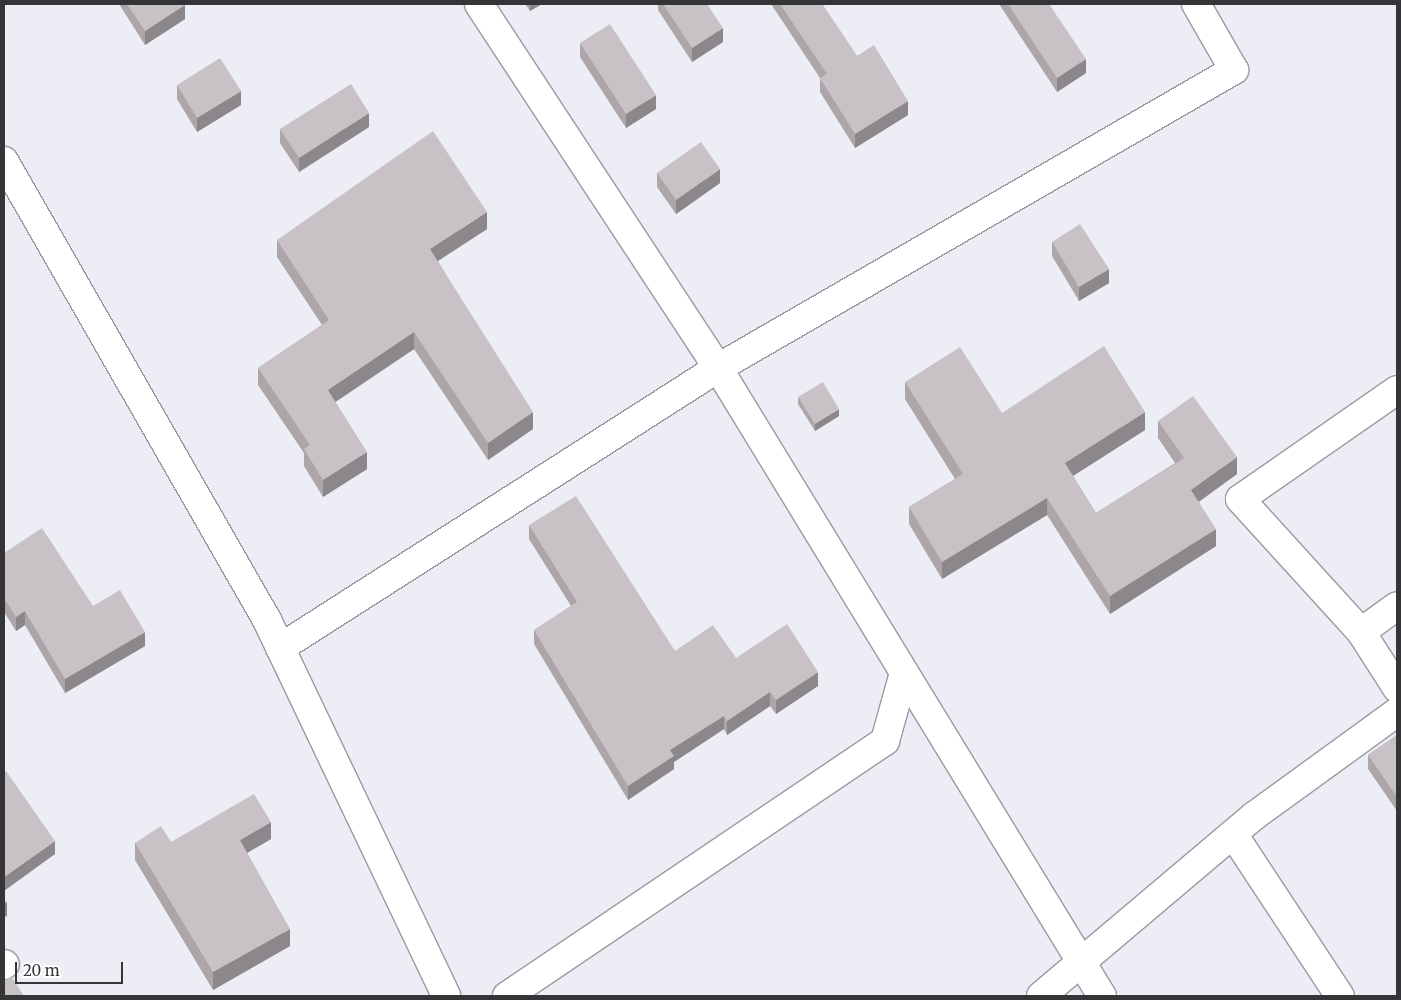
<!DOCTYPE html>
<style>
body{margin:0}
#map{position:relative;width:1401px;height:1000px;overflow:hidden;background:#edeef5;font-family:Merriweather,serif}
div>[style]{position:absolute}
[style*='--x']{left:calc(var(--x)*1px);top:calc(var(--y)*1px);width:calc(var(--w)*1px);rotate:calc(var(--a)*1deg)}
.roads{filter:drop-shadow(1px 0 #9a9aa1) drop-shadow(-1px 0 #9a9aa1) drop-shadow(0 1px #9a9aa1) drop-shadow(0 -1px #9a9aa1)}
.minor>*{height:28px;margin:-14px;padding:0 14px;transform-origin:14px;border-radius:14px;background:#fff}
.wall>*{inset:0;background:#aca6a9}
.shaded-wall>*{inset:0;background:#8c878a}
.building>*{inset:0;background:#c8c1c5}
span{translate:-50% -50%;white-space:nowrap;text-align:center;line-height:1.15;-webkit-text-stroke:4px #fff;paint-order:stroke}
.frame{position:absolute;inset:0;border:5px solid #353538;pointer-events:none}
.scale{position:absolute;left:15px;top:962px;width:108px;height:22px;box-sizing:border-box;border:2px solid #353538;border-top:0;padding-left:6px;font-size:15px;line-height:18px;white-space:nowrap;color:#353538;-webkit-text-stroke:4px #fff;paint-order:stroke}
</style>
<div id="map">
<div class="roads">
<div class="minor">
<i style="--x:4;--y:161;--w:529;--a:60.19"></i>
<i style="--x:267;--y:620;--w:416;--a:64.5"></i>
<i style="--x:1397;--y:390;--w:191;--a:145.2"></i>
<i style="--x:1240;--y:499;--w:180;--a:47.7"></i>
<i style="--x:1361;--y:632;--w:67;--a:57.3"></i>
<i style="--x:1361;--y:632;--w:44;--a:-35.8"></i>
<i style="--x:280;--y:648;--w:520;--a:-32.59"></i>
<i style="--x:718;--y:368;--w:435;--a:-123.3"></i>
<i style="--x:1233;--y:834;--w:194;--a:56.6"></i>
<i style="--x:4;--y:965;--w:1;--a:-45"></i>
<i style="--x:507;--y:996;--w:456;--a:-34"></i>
<i style="--x:885;--y:741;--w:71;--a:-74.4"></i>
<i style="--x:1041;--y:996;--w:279;--a:-40.2"></i>
<i style="--x:1254;--y:816;--w:177;--a:-36"></i>
<i style="--x:1102;--y:996;--w:736;--a:-121.44"></i>
<i style="--x:718;--y:368;--w:596;--a:-30.01"></i>
<i style="--x:1234;--y:70;--w:76;--a:-119.9"></i>
</div>
</div>
<div class="wall">
<i style="clip-path:polygon(119px 4px,184px 4px,185px 19px,145px 45px)"></i>
<i style="clip-path:polygon(525px 4px,542px 4px,530px 11px)"></i>
<i style="clip-path:polygon(658px 4px,707px 4px,723px 42px,692px 62px,658px 10px)"></i>
<i style="clip-path:polygon(771px 4px,822px 4px,857px 56px,908px 115px,855px 148px,820px 92px,820px 78px)"></i>
<i style="clip-path:polygon(999px 4px,1049px 4px,1086px 73px,1057px 92px)"></i>
<i style="clip-path:polygon(580px 43px,656px 109px,626px 128px,580px 57px)"></i>
<i style="clip-path:polygon(177px 85px,241px 105px,197px 132px,177px 99px)"></i>
<i style="clip-path:polygon(369px 127px,299px 172px,280px 143px,280px 129px)"></i>
<i style="clip-path:polygon(657px 173px,720px 183px,676px 214px,657px 187px)"></i>
<i style="clip-path:polygon(487px 229px,438px 261px,533px 429px,488px 460px,414px 349px,335px 402px,367px 469px,323px 497px,304px 466px,304px 453px,258px 385px,258px 368px,322px 325px,277px 257px,277px 240px)"></i>
<i style="clip-path:polygon(1052px 242px,1109px 283px,1079px 301px,1052px 256px)"></i>
<i style="clip-path:polygon(905px 382px,1002px 413px,1145px 430px,1073px 476px,1096px 513px,1175px 463px,1158px 438px,1158px 421px,1237px 474px,1199px 502px,1216px 546px,1110px 614px,1047px 515px,942px 579px,909px 524px,909px 507px,955px 479px,905px 399px)"></i>
<i style="clip-path:polygon(798px 397px,839px 416px,815px 431px,798px 404px)"></i>
<i style="clip-path:polygon(529px 525px,675px 651px,736px 658px,818px 686px,776px 714px,770px 706px,727px 735px,724px 729px,674px 762px,674px 769px,628px 800px,534px 644px,534px 630px,571px 606px,529px 539px)"></i>
<i style="clip-path:polygon(4px 553px,93px 606px,145px 646px,65px 693px,25px 625px,16px 631px,4px 612px)"></i>
<i style="clip-path:polygon(1397px 735px,1397px 811px,1368px 769px,1368px 755px)"></i>
<i style="clip-path:polygon(271px 839px,247px 853px,290px 946px,213px 990px,135px 860px,135px 843px)"></i>
</div>
<div class="shaded-wall">
<i style="clip-path:polygon(530px 4px,542px 4px,530px 11px)"></i>
<i style="clip-path:polygon(185px 5px,185px 19px,145px 45px,145px 31px)"></i>
<i style="clip-path:polygon(723px 28px,723px 42px,692px 62px,692px 48px)"></i>
<i style="clip-path:polygon(1086px 59px,1086px 73px,1057px 92px,1057px 78px)"></i>
<i style="clip-path:polygon(241px 91px,241px 105px,197px 132px,197px 118px)"></i>
<i style="clip-path:polygon(656px 95px,656px 109px,626px 128px,626px 114px)"></i>
<i style="clip-path:polygon(908px 101px,908px 115px,855px 148px,855px 134px)"></i>
<i style="clip-path:polygon(369px 113px,369px 127px,299px 172px,299px 158px)"></i>
<i style="clip-path:polygon(720px 169px,720px 183px,676px 214px,676px 200px)"></i>
<i style="clip-path:polygon(487px 212px,487px 229px,430px 266px,430px 249px)"></i>
<i style="clip-path:polygon(1109px 269px,1109px 283px,1079px 301px,1079px 287px)"></i>
<i style="clip-path:polygon(414px 332px,414px 349px,328px 407px,328px 390px)"></i>
<i style="clip-path:polygon(839px 409px,839px 416px,815px 431px,815px 424px)"></i>
<i style="clip-path:polygon(533px 412px,533px 429px,488px 460px,488px 443px)"></i>
<i style="clip-path:polygon(1145px 412px,1145px 430px,1065px 481px,1065px 463px)"></i>
<i style="clip-path:polygon(367px 452px,367px 469px,323px 497px,323px 480px)"></i>
<i style="clip-path:polygon(1237px 457px,1237px 474px,1191px 507px,1191px 490px)"></i>
<i style="clip-path:polygon(1047px 498px,1047px 515px,942px 579px,942px 562px)"></i>
<i style="clip-path:polygon(1216px 529px,1216px 546px,1110px 614px,1110px 596px)"></i>
<i style="clip-path:polygon(25px 611px,25px 625px,16px 631px,16px 617px)"></i>
<i style="clip-path:polygon(145px 632px,145px 646px,65px 693px,65px 679px)"></i>
<i style="clip-path:polygon(818px 672px,818px 686px,776px 714px,776px 700px)"></i>
<i style="clip-path:polygon(770px 692px,770px 706px,727px 735px,727px 721px)"></i>
<i style="clip-path:polygon(724px 716px,724px 729px,674px 762px,674px 769px,628px 800px,628px 786px,670px 750px)"></i>
<i style="clip-path:polygon(271px 822px,271px 839px,240px 857px,240px 840px)"></i>
<i style="clip-path:polygon(55px 841px,55px 854px,4px 891px,4px 877px)"></i>
<i style="clip-path:polygon(7px 902px,7px 916px,4px 917px,4px 904px)"></i>
<i style="clip-path:polygon(290px 929px,290px 946px,213px 990px,213px 972px)"></i>
</div>
<div class="building">
<i style="clip-path:polygon(127px 4px,184px 4px,185px 5px,145px 31px)"></i>
<i style="clip-path:polygon(663px 4px,707px 4px,723px 28px,692px 48px)"></i>
<i style="clip-path:polygon(780px 4px,822px 4px,857px 56px,874px 45px,908px 101px,855px 134px,820px 78px,827px 74px)"></i>
<i style="clip-path:polygon(1008px 4px,1049px 4px,1086px 59px,1057px 78px)"></i>
<i style="clip-path:polygon(610px 24px,656px 95px,626px 114px,580px 43px)"></i>
<i style="clip-path:polygon(220px 58px,241px 91px,197px 118px,177px 85px)"></i>
<i style="clip-path:polygon(351px 84px,369px 113px,299px 158px,280px 129px)"></i>
<i style="clip-path:polygon(433px 131px,487px 212px,430px 249px,533px 412px,488px 443px,414px 332px,328px 390px,367px 452px,323px 480px,304px 449px,310px 445px,258px 368px,329px 320px,277px 240px)"></i>
<i style="clip-path:polygon(701px 142px,720px 169px,676px 200px,657px 173px)"></i>
<i style="clip-path:polygon(1080px 224px,1109px 269px,1079px 287px,1052px 242px)"></i>
<i style="clip-path:polygon(1104px 346px,1145px 412px,1065px 463px,1096px 513px,1184px 458px,1158px 421px,1193px 396px,1237px 457px,1191px 490px,1216px 529px,1110px 596px,1047px 498px,942px 562px,909px 507px,963px 474px,905px 382px,960px 347px,1002px 413px)"></i>
<i style="clip-path:polygon(823px 382px,839px 409px,815px 424px,798px 397px)"></i>
<i style="clip-path:polygon(576px 496px,675px 651px,713px 625px,736px 658px,787px 624px,818px 672px,776px 700px,770px 692px,727px 721px,724px 716px,670px 750px,674px 756px,628px 786px,534px 630px,577px 602px,529px 525px)"></i>
<i style="clip-path:polygon(42px 528px,93px 606px,120px 590px,145px 632px,65px 679px,25px 611px,16px 617px,4px 598px,4px 553px)"></i>
<i style="clip-path:polygon(1397px 735px,1397px 797px,1368px 755px)"></i>
<i style="clip-path:polygon(6px 771px,55px 841px,4px 877px,4px 773px)"></i>
<i style="clip-path:polygon(254px 794px,271px 822px,240px 840px,290px 929px,213px 972px,135px 843px,161px 826px,171px 842px)"></i>
<i style="clip-path:polygon(4px 898px,7px 902px,4px 904px)"></i>
<i style="clip-path:polygon(11px 976px,24px 996px,4px 996px,4px 981px)"></i>
</div>
<div class="frame"></div>
<div class="scale">20 m</div>
</div>
